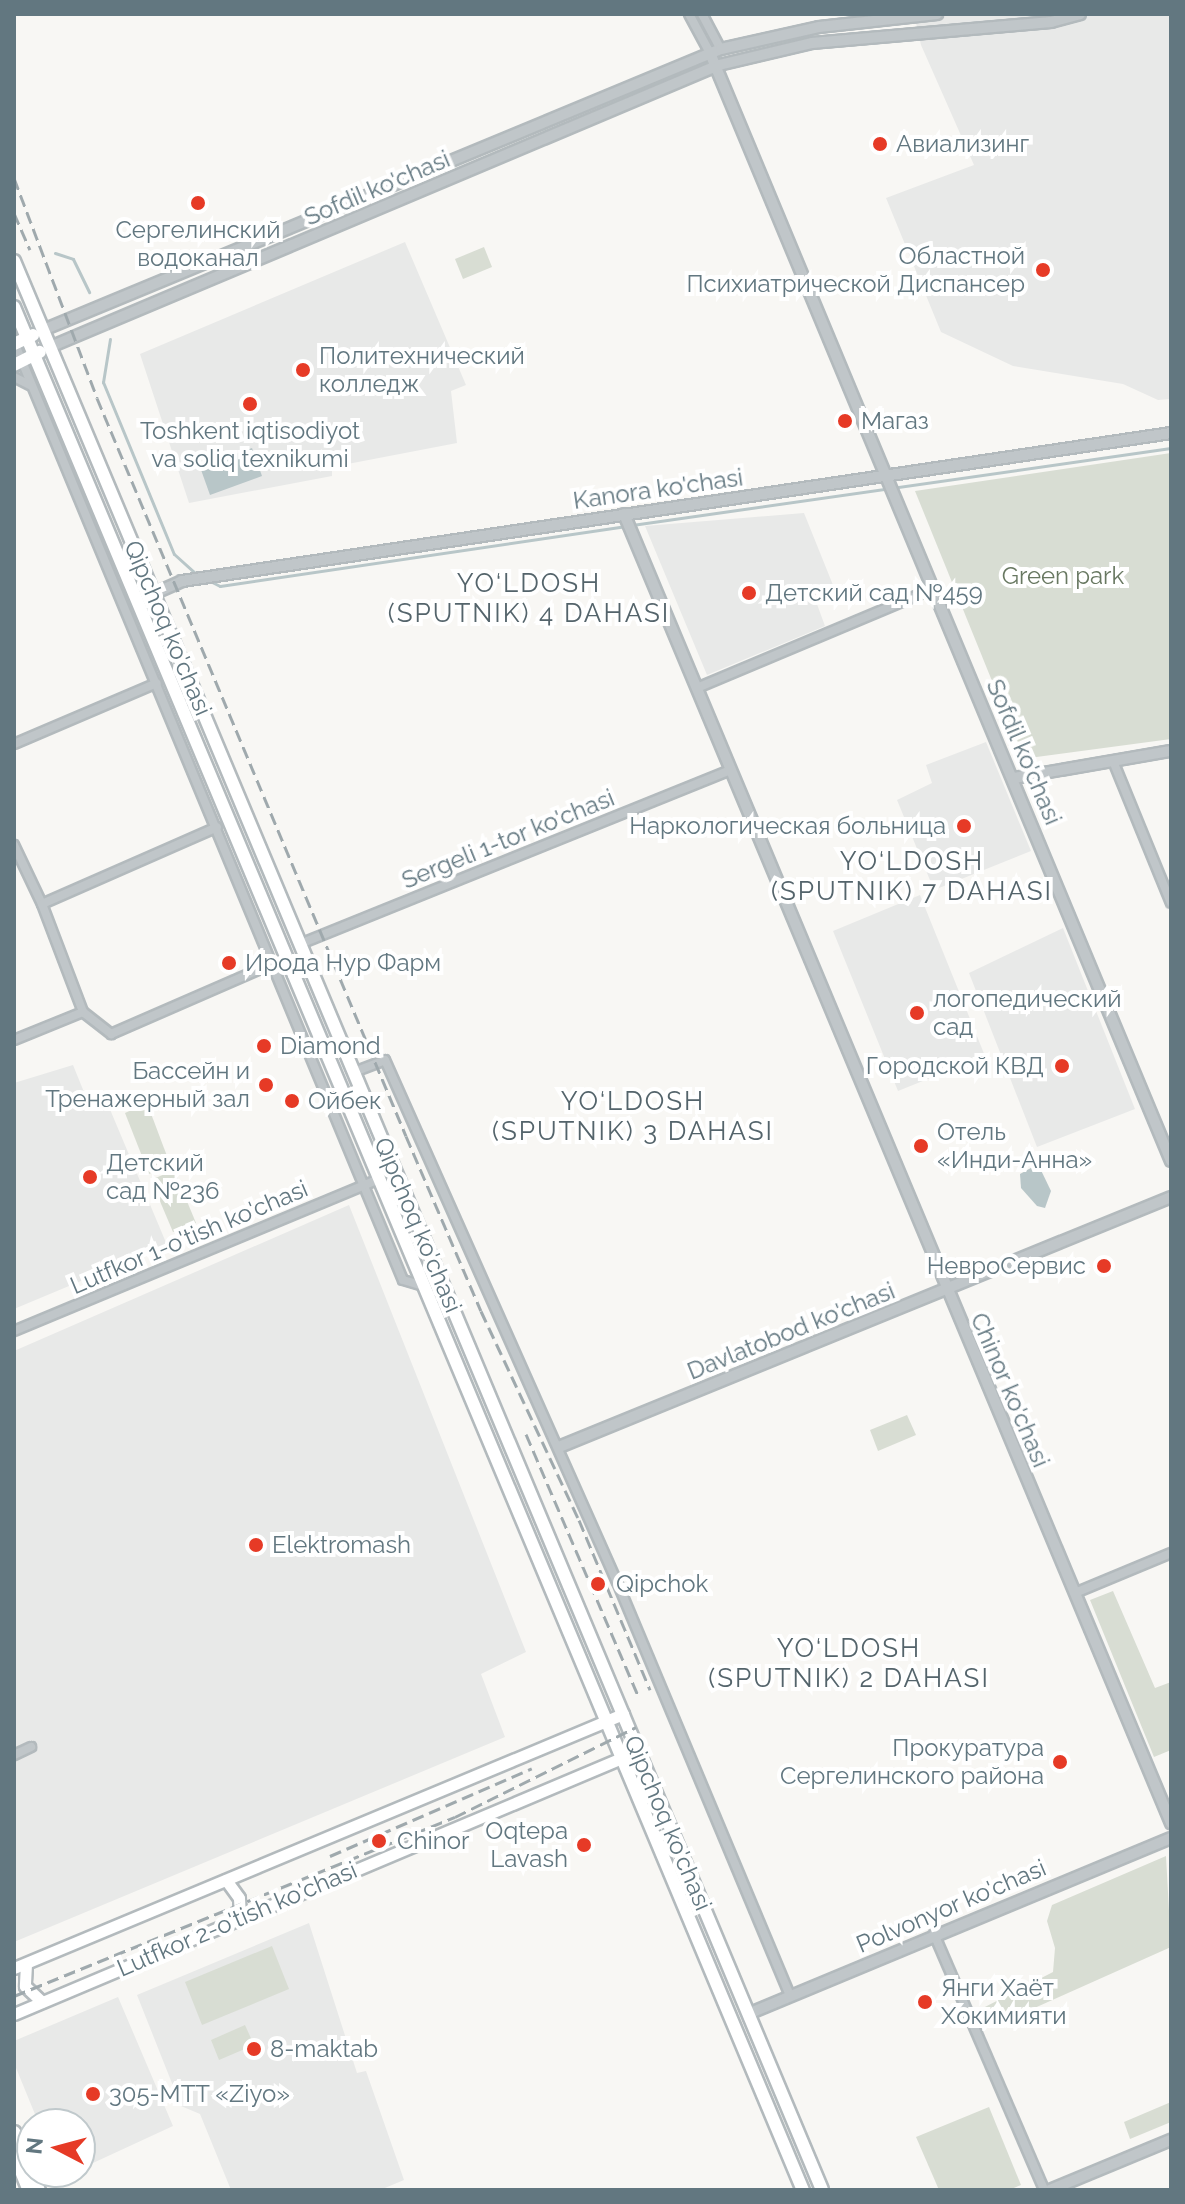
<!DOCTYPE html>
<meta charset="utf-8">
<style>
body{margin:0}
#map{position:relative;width:1185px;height:2204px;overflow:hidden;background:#f8f7f4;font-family:Raleway,sans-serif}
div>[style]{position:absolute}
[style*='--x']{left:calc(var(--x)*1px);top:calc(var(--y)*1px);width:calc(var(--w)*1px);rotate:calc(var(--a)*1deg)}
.built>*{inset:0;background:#e8e9e8}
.green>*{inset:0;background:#d8ddd3}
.water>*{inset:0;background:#b8c6c8}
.stream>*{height:3px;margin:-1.5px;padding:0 1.5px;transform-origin:1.5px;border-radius:1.5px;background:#b8c6c8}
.roads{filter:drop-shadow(2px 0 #b3babd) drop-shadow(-2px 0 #b3babd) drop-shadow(0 2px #b3babd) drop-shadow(0 -2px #b3babd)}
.minor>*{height:8px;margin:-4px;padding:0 4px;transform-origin:4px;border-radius:4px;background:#c0c6c9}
.tertiary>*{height:10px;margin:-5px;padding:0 5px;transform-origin:5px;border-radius:5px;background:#c0c6c9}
.secondary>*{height:11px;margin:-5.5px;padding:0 5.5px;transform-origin:5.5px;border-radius:5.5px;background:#fff}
.primary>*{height:12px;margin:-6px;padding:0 6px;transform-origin:6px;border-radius:6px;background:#fff}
.rail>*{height:3px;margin-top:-1.5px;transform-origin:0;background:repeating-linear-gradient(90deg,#9fa9ad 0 12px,transparent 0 18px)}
.dots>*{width:22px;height:22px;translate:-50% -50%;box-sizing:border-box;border:4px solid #fff;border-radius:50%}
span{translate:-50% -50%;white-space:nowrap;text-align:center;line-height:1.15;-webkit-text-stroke:8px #fff;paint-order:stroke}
.poi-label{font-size:24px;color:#627780}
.left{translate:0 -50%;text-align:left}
.right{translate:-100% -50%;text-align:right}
.street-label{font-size:24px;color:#627780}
.park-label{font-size:24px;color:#687861}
.neighbourhood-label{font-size:26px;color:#54646b;letter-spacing:2px}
.frame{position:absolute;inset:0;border:16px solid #627780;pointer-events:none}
.north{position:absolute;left:16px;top:2108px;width:80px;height:80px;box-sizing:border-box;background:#fff;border:2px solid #c0c9cc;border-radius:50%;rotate:276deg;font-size:22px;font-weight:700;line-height:32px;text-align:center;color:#627780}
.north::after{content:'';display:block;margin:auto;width:28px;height:36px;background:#e63a26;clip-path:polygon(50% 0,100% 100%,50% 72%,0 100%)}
</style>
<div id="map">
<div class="built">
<i style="clip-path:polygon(914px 14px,1171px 14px,1171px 399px,1158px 400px,1123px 384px,1013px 366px,941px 332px,886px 198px,974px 165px,921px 45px)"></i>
<i style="clip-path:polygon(405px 242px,466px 385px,451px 391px,457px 443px,332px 467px,332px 476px,189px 503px,140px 354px)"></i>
<i style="clip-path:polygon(804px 513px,835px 590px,814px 596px,825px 626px,707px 675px,645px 526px)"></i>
<i style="clip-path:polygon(986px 742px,1031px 851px,934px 890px,897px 800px,932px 783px,926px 765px)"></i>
<i style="clip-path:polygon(920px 895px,985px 1056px,898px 1091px,833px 931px)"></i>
<i style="clip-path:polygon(1063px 928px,1135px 1109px,1037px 1147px,969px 973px)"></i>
<i style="clip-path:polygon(73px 1065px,86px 1097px,109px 1107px,167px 1245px,14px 1309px,14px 1083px)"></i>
<i style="clip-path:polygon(349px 1205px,526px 1652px,481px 1674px,505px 1737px,14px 1942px,14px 1351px)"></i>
<i style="clip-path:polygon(309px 1923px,357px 2073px,366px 2071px,404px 2180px,380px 2190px,231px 2190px,200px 2114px,181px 2106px,137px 1995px)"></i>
<i style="clip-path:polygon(118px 1997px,173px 2126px,80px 2169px,80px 2124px,39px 2124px,14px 2063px,14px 2041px)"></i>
</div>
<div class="green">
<i style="clip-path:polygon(484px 247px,492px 267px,463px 279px,455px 259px)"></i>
<i style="clip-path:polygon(1171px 453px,1171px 739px,1029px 758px,1020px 750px,915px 491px)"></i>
<i style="clip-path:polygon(147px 1103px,170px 1164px,149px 1174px,125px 1113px)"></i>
<i style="clip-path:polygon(174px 1170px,196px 1223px,173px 1232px,151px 1180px)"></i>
<i style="clip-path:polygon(907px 1415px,916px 1435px,878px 1451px,870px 1430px)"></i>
<i style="clip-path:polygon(1113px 1591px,1155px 1688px,1171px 1682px,1171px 1750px,1154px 1757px,1090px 1600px)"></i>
<i style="clip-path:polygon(1166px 1856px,1171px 1947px,992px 2027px,978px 2023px,981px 2009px,1053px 1972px,1055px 1948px,1047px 1921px,1052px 1905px)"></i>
<i style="clip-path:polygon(272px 1946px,289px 1989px,202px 2025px,185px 1982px)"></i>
<i style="clip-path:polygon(245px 2025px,254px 2045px,219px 2060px,211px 2040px)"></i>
<i style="clip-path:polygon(1171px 2102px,1171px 2122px,1130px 2139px,1124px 2122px)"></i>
<i style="clip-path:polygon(989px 2107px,1021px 2185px,1009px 2190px,939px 2190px,916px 2137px)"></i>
</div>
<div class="water">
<i style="clip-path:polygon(252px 448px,262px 476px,210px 495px,200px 467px)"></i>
<i style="clip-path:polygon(1038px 1164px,1051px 1191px,1045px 1208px,1037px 1206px,1021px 1188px,1020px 1174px)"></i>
</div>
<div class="stream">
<i style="--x:55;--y:253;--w:19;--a:18"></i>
<i style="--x:73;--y:259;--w:37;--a:64"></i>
<i style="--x:110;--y:339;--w:44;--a:99.2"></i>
<i style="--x:103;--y:382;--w:186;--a:67.6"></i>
<i style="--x:174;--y:554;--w:30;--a:42"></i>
<i style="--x:632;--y:525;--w:544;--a:-8.13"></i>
<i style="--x:210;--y:581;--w:11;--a:27"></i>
<i style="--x:220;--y:586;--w:409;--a:-8.4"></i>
</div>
<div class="roads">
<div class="minor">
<i style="--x:689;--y:14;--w:44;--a:61.7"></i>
<i style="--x:702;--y:14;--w:40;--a:62"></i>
<i style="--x:14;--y:342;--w:1015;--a:67.48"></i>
<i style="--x:403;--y:1280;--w:22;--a:16"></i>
<i style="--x:14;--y:377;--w:18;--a:27"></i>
<i style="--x:697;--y:688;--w:256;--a:-22.8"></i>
<i style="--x:14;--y:744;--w:155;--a:-23.1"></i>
<i style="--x:1113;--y:761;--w:153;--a:67.8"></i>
<i style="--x:14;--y:845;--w:65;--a:64.6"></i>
<i style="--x:42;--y:904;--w:191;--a:-23.7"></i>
<i style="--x:42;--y:904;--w:116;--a:69.2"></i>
<i style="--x:83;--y:1012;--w:36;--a:38"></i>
<i style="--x:111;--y:1034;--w:178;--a:-23.5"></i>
<i style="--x:300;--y:944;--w:465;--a:-22"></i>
<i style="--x:14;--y:1040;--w:74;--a:-22.1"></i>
<i style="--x:354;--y:1072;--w:33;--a:-21"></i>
<i style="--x:385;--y:1060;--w:571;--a:66.04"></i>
<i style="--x:617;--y:1582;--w:449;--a:67.3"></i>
<i style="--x:14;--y:1331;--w:396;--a:-22.6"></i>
<i style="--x:1075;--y:1593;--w:104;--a:-22.6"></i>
<i style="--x:14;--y:1755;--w:19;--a:-25"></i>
<i style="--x:934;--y:1934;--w:279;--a:66.7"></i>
</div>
<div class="tertiary">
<i style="--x:710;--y:53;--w:1200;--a:67.41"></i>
<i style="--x:43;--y:330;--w:734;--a:-22.51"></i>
<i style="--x:721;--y:49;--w:100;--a:-12.7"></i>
<i style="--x:819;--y:27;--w:119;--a:-6.3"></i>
<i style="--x:50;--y:347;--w:726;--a:-22.86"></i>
<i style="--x:719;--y:65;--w:96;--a:-13.3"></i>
<i style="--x:812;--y:43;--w:240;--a:-5"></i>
<i style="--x:1051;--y:22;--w:30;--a:-15"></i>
<i style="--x:624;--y:514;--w:1419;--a:67.32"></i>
<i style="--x:153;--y:594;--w:32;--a:-24"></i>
<i style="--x:182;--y:581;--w:1000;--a:-8.51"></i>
<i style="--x:1014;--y:778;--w:159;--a:-9.8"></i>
<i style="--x:559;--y:1447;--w:661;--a:-22.22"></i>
<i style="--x:748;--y:2014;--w:458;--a:-22.6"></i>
<i style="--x:1050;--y:2190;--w:131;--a:-22.5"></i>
</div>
<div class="secondary">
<i style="--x:226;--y:1880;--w:22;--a:54"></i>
<i style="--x:239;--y:1898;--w:20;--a:87"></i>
<i style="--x:26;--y:1964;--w:22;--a:93"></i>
<i style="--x:25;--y:1986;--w:23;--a:43"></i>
<i style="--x:14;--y:1968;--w:660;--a:-22.64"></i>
<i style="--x:14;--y:2014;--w:677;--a:-22.85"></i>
<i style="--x:14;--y:2131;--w:64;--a:67"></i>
<i style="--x:14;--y:2156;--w:37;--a:68"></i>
</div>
<div class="primary">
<i style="--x:14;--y:261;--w:2091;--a:67.27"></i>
<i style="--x:14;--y:307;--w:2042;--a:67.27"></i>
<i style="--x:14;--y:344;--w:21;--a:-25"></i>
<i style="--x:14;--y:365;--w:29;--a:-27"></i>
</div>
</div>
<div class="rail">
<i style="--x:14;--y:178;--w:235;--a:69.3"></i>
<i style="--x:97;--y:398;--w:800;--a:67.28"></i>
<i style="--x:406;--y:1136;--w:190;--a:66.8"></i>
<i style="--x:481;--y:1311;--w:231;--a:64.9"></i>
<i style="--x:579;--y:1520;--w:184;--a:67.3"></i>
<i style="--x:14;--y:213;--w:40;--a:66.6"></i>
<i style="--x:526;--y:1434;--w:284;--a:66.8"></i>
<i style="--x:330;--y:1856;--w:220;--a:-23.5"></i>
<i style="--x:14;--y:1996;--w:476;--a:-22.1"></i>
<i style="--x:455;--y:1817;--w:202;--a:-26.4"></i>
</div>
<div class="dots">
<i style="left:880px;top:144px;background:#e63a26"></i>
<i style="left:198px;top:203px;background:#e63a26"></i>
<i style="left:1043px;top:270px;background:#e63a26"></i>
<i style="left:303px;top:370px;background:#e63a26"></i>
<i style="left:250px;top:404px;background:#e63a26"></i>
<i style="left:845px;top:421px;background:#e63a26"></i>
<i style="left:749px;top:593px;background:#e63a26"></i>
<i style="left:964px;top:826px;background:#e63a26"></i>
<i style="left:229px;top:963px;background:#e63a26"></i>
<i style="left:917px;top:1013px;background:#e63a26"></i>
<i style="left:264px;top:1046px;background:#e63a26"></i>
<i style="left:1062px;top:1066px;background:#e63a26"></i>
<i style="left:266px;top:1085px;background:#e63a26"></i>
<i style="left:292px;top:1101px;background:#e63a26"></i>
<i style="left:921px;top:1146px;background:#e63a26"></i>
<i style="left:90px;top:1177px;background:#e63a26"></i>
<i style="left:1104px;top:1266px;background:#e63a26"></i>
<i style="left:256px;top:1545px;background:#e63a26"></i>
<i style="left:598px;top:1584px;background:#e63a26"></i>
<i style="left:1060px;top:1762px;background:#e63a26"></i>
<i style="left:379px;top:1841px;background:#e63a26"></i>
<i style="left:584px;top:1845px;background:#e63a26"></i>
<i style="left:925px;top:2002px;background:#e63a26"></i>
<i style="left:254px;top:2049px;background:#e63a26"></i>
<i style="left:93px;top:2094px;background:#e63a26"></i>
</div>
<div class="poi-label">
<span class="left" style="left:896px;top:144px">Авиализинг</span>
<span style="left:198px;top:244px">Сергелинский<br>водоканал</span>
<span class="right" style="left:1025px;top:270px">Областной<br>Психиатрической Диспансер</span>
<span class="left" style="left:319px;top:370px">Политехнический<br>колледж</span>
<span class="left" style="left:861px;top:421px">Магаз</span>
<span style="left:250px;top:445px">Toshkent iqtisodiyot<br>va soliq texnikumi</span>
<span class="left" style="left:765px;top:593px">Детский сад №459</span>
<span class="right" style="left:946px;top:826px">Наркологическая больница</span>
<span class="left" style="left:245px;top:963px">Ирода Нур Фарм</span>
<span class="left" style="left:933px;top:1013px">логопедический<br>сад</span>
<span class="left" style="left:280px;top:1046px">Diamond</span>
<span class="right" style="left:1044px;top:1066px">Городской КВД</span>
<span class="right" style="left:250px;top:1085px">Бассейн и<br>Тренажерный зал</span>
<span class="left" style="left:308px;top:1101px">Ойбек</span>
<span class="left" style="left:937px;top:1146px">Отель<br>«Инди-Анна»</span>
<span class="left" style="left:106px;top:1177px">Детский<br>сад №236</span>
<span class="right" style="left:1086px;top:1266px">НевроСервис</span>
<span class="left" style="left:272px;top:1545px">Elektromash</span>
<span class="left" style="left:616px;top:1584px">Qipchok</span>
<span class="right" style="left:1044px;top:1762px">Прокуратура<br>Сергелинского района</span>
<span class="right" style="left:568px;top:1845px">Oqtepa<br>Lavash</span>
<span class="left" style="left:397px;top:1841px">Chinor</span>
<span class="left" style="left:941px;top:2002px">Янги Хаёт<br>Хокимияти</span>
<span class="left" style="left:270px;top:2049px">8-maktab</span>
<span class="left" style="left:109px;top:2094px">305-MTT «Ziyo»</span>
</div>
<div class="street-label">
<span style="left:377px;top:188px;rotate:-23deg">Sofdil ko'chasi</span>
<span style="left:658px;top:489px;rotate:-8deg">Kanora ko'chasi</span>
<span style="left:168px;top:628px;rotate:67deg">Qipchoq ko'chasi</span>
<span style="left:1024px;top:752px;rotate:67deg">Sofdil ko'chasi</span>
<span style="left:508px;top:839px;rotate:-22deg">Sergeli 1-tor ko'chasi</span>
<span style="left:418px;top:1225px;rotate:67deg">Qipchoq ko'chasi</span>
<span style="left:189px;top:1237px;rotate:-23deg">Lutfkor 1-o'tish ko'chasi</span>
<span style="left:791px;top:1331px;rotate:-22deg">Davlatobod ko'chasi</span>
<span style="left:1010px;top:1390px;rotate:67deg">Chinor ko'chasi</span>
<span style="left:668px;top:1823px;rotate:67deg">Qipchoq ko'chasi</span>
<span style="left:951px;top:1906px;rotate:-23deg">Polvonyor ko'chasi</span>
<span style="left:237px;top:1919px;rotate:-23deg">Lutfkor 2-o'tish ko'chasi</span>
</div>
<div class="park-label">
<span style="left:1063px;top:576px">Green park</span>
</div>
<div class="neighbourhood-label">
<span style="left:529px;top:599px">YO‘LDOSH<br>(SPUTNIK) 4 DAHASI</span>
<span style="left:912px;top:877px">YO‘LDOSH<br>(SPUTNIK) 7 DAHASI</span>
<span style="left:633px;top:1117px">YO‘LDOSH<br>(SPUTNIK) 3 DAHASI</span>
<span style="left:849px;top:1664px">YO‘LDOSH<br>(SPUTNIK) 2 DAHASI</span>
</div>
<div class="frame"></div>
<div class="north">N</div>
</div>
